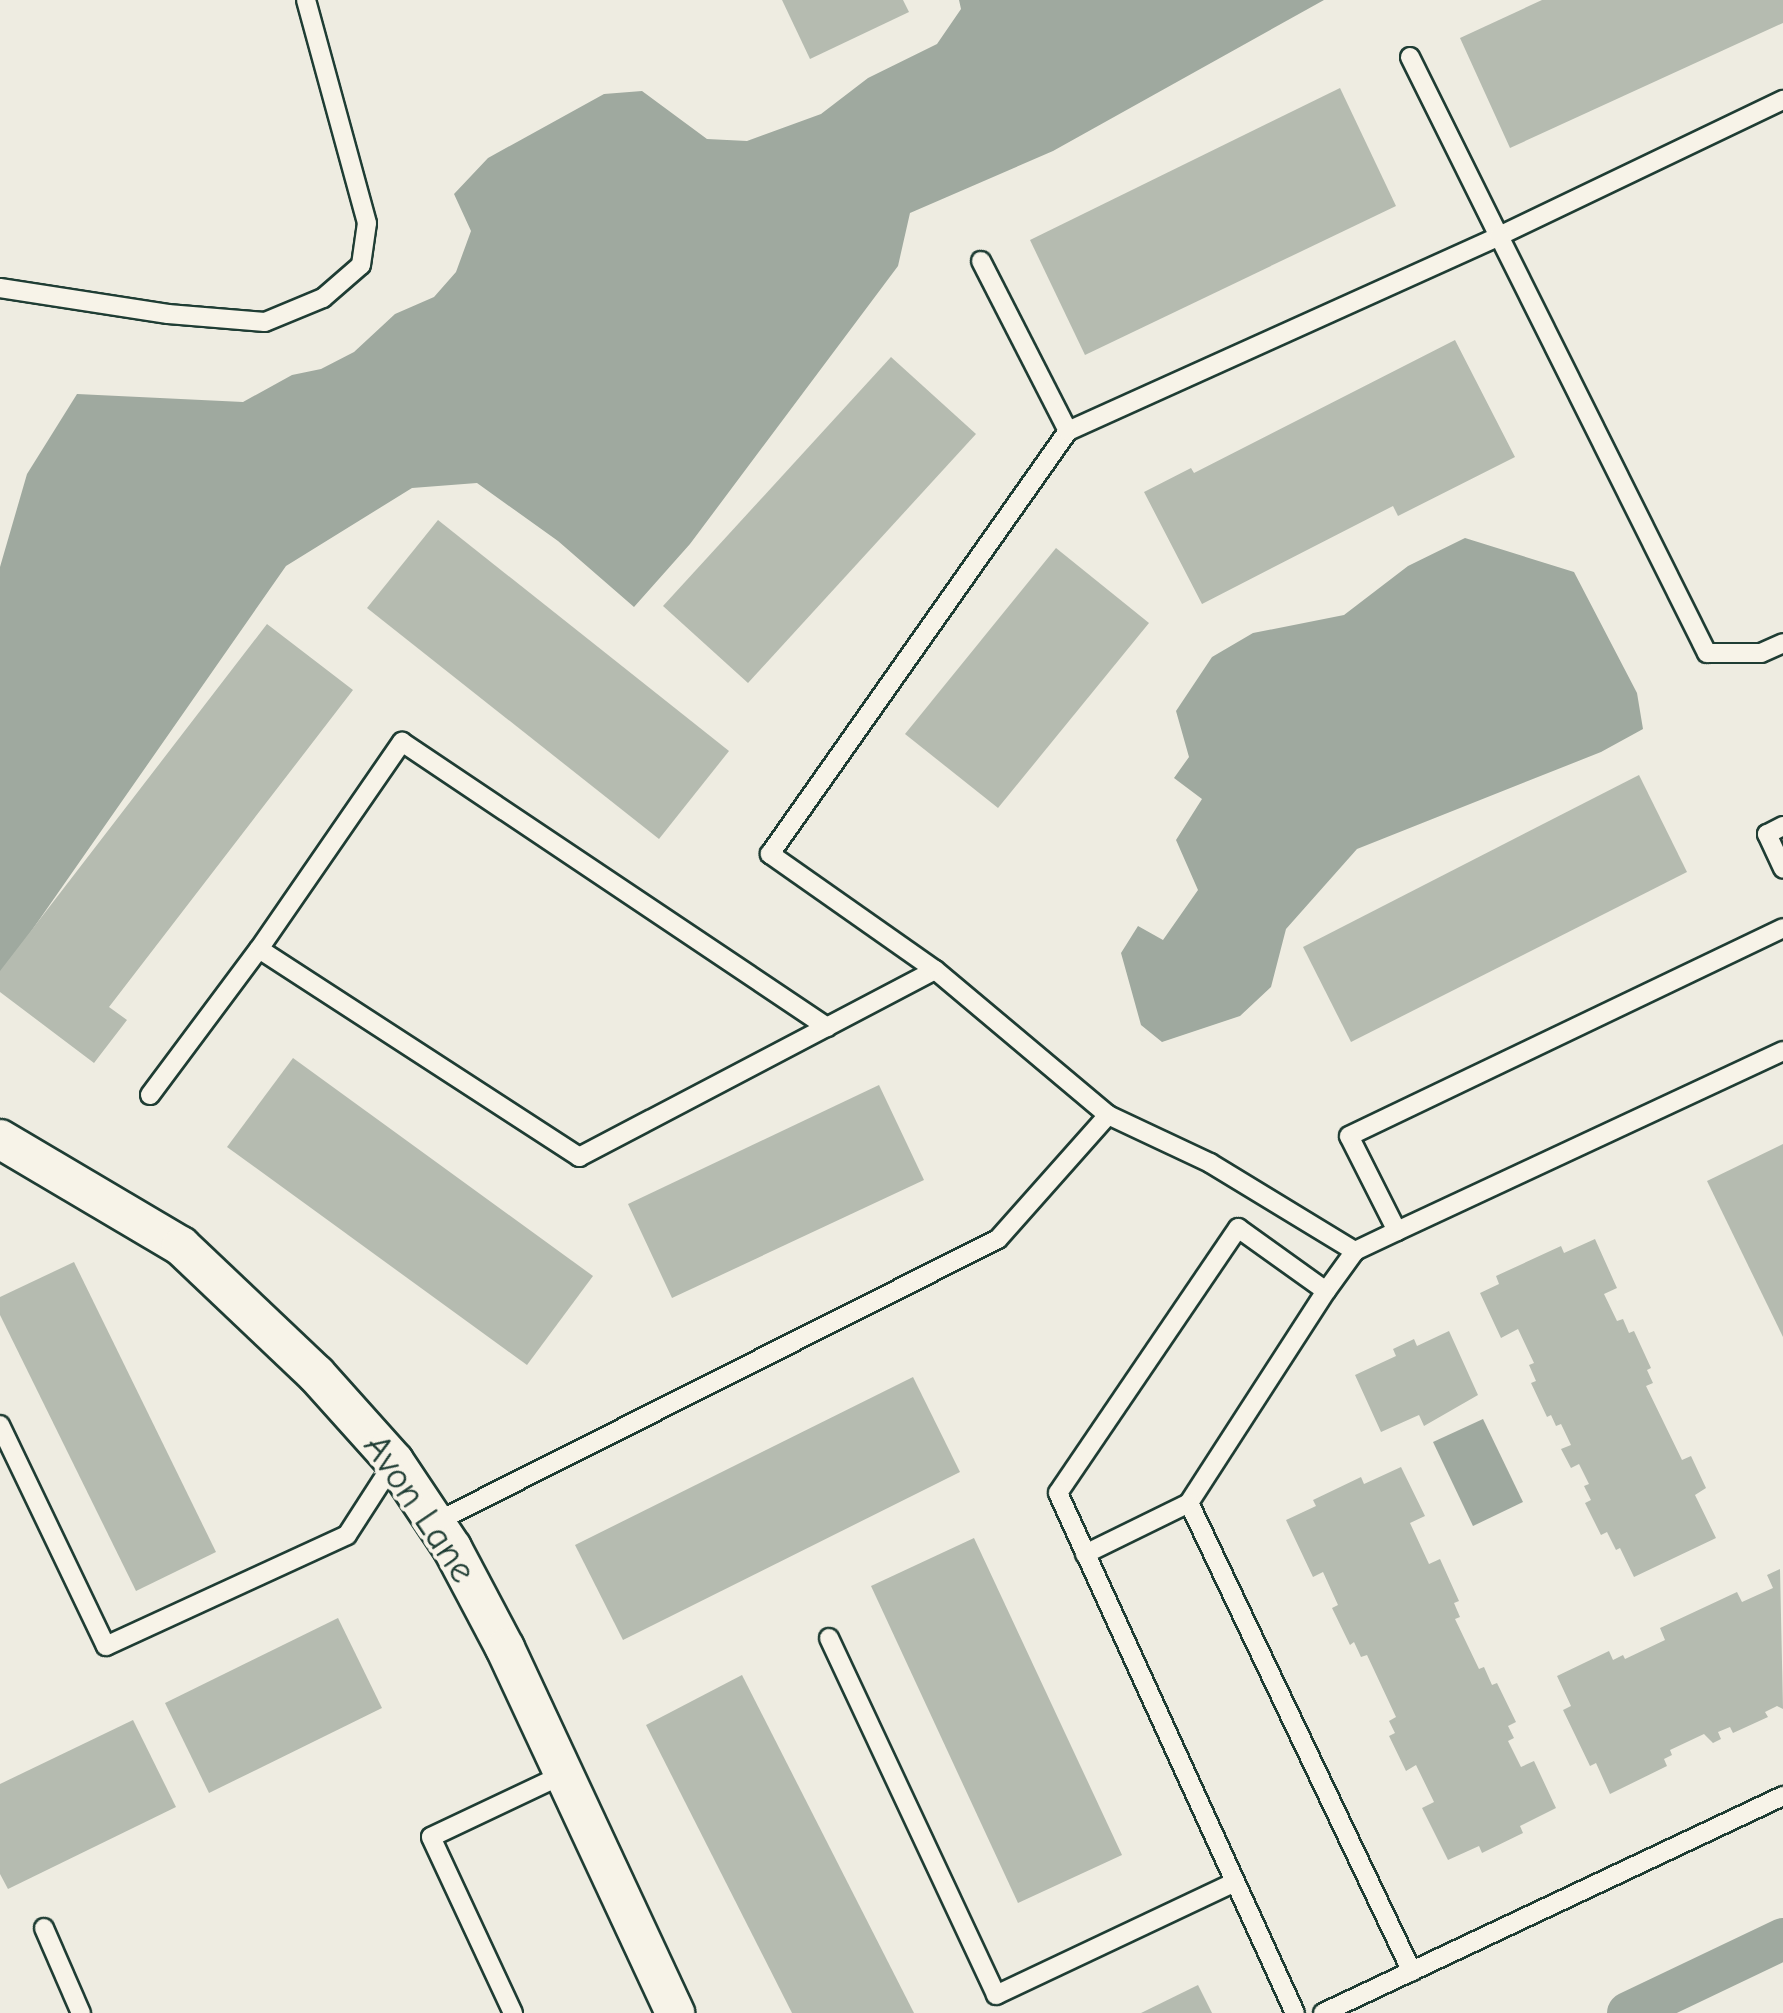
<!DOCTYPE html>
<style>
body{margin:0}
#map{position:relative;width:1783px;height:2013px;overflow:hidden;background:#eeece1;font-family:"Comic Neue",sans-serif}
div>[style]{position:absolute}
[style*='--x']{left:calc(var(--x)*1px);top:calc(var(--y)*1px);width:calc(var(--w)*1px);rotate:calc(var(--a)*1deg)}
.water>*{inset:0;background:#9fa99f}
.canal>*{height:42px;margin:-21px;padding:0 21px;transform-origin:21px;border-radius:21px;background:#9fa99f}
.building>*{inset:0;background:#b5bbb0}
.roads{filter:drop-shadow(2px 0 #1f3d34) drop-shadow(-2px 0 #1f3d34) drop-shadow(0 2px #1f3d34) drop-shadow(0 -2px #1f3d34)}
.lane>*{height:18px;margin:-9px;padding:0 9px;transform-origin:9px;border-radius:9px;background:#f7f3e8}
.street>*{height:38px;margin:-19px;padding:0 19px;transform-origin:19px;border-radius:19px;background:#f7f3e8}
span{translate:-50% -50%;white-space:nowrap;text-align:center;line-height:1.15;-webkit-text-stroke:8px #f7f3e8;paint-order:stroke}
.street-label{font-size:38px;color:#1f3d34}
</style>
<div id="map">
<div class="water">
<i style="clip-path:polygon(959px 0,1324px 0,1053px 151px,910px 213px,898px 266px,690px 544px,634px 607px,558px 541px,477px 483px,412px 488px,286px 566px,0 976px,0 567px,27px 474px,77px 394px,243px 402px,292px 375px,321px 369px,354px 352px,395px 314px,434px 297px,456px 272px,471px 231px,454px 194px,488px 158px,604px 94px,642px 91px,707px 139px,747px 141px,821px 114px,868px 78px,937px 44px,961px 9px)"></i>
<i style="clip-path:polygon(1465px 538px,1574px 572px,1637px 693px,1643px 729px,1601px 752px,1357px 849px,1286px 929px,1271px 987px,1240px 1016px,1162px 1042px,1141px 1025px,1121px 953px,1138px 926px,1163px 940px,1198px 890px,1176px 840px,1202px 799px,1174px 778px,1189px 757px,1176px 711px,1212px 657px,1253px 633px,1344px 615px,1408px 566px)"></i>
<i style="clip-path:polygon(1483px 1419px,1523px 1502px,1473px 1526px,1433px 1442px)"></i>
</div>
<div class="canal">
<i style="--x:1628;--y:2013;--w:172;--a:-25.5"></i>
</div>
<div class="building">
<i style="clip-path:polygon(782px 0,903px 0,909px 12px,810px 59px)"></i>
<i style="clip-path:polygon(1542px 0,1783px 0,1783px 23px,1510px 148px,1460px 38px)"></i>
<i style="clip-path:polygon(1340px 88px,1396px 206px,1085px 355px,1030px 240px)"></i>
<i style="clip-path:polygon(1455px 340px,1515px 457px,1398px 516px,1393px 506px,1202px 604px,1144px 492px,1191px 468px,1194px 473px)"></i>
<i style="clip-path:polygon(891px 357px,976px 434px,748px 683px,663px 606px)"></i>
<i style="clip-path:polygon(438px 520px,729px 751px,659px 839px,367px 608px)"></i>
<i style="clip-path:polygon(1056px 548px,1149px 623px,998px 808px,905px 734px)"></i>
<i style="clip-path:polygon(267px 624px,353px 690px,109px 1007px,127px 1020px,94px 1063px,0 992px,0 971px)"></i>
<i style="clip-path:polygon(1639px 775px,1687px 872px,1351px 1042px,1303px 947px)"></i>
<i style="clip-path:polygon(293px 1058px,593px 1276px,527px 1365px,227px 1147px)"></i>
<i style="clip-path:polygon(879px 1085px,924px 1180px,672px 1298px,628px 1204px)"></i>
<i style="clip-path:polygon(1783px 1144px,1783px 1337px,1707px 1181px)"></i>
<i style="clip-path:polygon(1595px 1239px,1617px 1288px,1604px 1294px,1617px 1321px,1623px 1319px,1629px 1333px,1634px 1331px,1651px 1368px,1647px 1370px,1653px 1383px,1646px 1386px,1682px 1460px,1691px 1456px,1706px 1488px,1695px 1495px,1716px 1538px,1634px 1577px,1620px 1548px,1616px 1550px,1607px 1532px,1601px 1535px,1585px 1503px,1591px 1500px,1584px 1486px,1589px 1484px,1579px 1464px,1571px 1468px,1561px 1449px,1571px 1445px,1561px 1424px,1556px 1426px,1551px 1415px,1547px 1417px,1531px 1383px,1536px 1381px,1529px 1365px,1534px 1363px,1518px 1329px,1501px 1338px,1480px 1293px,1499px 1284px,1496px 1276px,1561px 1246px,1564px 1253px)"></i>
<i style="clip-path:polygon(74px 1262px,216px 1552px,136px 1591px,0 1315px,0 1297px)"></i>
<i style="clip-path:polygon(1449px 1331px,1478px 1395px,1424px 1426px,1419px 1415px,1381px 1432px,1355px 1375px,1396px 1356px,1393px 1349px,1414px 1339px,1417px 1346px)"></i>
<i style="clip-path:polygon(913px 1377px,960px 1472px,623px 1640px,575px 1545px)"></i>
<i style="clip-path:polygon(1401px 1467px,1425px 1516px,1410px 1523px,1429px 1564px,1440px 1559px,1459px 1601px,1454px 1603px,1460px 1617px,1455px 1619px,1479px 1669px,1484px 1667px,1492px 1685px,1497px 1683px,1516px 1722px,1508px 1726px,1514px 1738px,1508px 1741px,1521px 1767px,1534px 1761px,1556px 1808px,1520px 1826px,1523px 1833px,1482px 1853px,1479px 1846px,1448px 1860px,1422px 1808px,1434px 1802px,1416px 1765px,1406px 1771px,1389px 1736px,1395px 1733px,1389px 1721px,1396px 1717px,1367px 1655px,1361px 1657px,1354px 1642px,1350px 1645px,1332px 1608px,1338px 1605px,1323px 1572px,1313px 1577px,1286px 1520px,1316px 1506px,1313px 1500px,1361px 1477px,1364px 1484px)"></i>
<i style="clip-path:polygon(974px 1538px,1122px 1855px,1018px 1903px,871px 1586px)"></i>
<i style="clip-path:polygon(1780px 1569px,1783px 1709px,1777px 1706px,1765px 1712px,1768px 1717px,1733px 1733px,1730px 1727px,1718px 1732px,1721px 1739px,1713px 1743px,1704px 1734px,1670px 1750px,1672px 1755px,1664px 1759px,1667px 1766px,1610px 1794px,1596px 1763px,1590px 1766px,1563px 1710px,1571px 1706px,1557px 1676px,1609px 1651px,1613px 1660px,1623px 1655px,1625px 1659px,1665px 1640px,1660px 1628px,1737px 1592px,1742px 1602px,1773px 1588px,1767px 1575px)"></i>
<i style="clip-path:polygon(338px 1618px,382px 1708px,209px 1793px,165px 1703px)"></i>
<i style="clip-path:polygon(742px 1675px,914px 2013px,792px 2013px,646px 1725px)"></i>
<i style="clip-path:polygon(133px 1720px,176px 1807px,8px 1889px,0 1874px,0 1784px)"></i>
<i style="clip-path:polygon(1198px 1985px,1212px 2013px,1141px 2013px)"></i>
</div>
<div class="roads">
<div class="lane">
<i style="--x:1410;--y:57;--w:200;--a:63.6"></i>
<i style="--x:1499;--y:236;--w:315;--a:-25.6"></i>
<i style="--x:0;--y:288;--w:170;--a:8.8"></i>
<i style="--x:168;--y:314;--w:97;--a:4.7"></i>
<i style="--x:265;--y:322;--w:63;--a:-22.5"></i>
<i style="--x:323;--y:298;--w:50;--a:-41"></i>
<i style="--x:361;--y:265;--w:42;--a:-81.9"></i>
<i style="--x:367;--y:223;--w:231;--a:-105.3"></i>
<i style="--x:1068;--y:431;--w:473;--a:-24.3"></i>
<i style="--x:1499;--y:236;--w:466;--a:63.5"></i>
<i style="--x:1707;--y:653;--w:54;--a:0"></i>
<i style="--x:1761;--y:653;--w:24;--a:-24"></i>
<i style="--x:1783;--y:826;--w:18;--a:153"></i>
<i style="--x:1767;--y:834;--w:38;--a:65"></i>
<i style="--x:259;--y:949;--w:252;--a:-55.4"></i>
<i style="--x:402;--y:742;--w:512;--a:33.85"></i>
<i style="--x:150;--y:1095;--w:182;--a:-53.3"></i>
<i style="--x:259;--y:949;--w:382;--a:33"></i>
<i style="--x:579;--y:1157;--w:402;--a:-27.7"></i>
<i style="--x:1108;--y:1115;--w:113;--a:25.2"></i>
<i style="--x:1210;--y:1163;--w:170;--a:31.3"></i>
<i style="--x:1355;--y:1251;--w:49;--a:125.9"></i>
<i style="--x:1326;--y:1291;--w:108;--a:-144.4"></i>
<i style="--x:1238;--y:1228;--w:320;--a:124.2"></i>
<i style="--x:1058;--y:1493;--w:571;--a:65.5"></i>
<i style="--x:1397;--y:1231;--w:426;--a:-25"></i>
<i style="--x:1355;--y:1251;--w:47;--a:-25.5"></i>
<i style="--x:1397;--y:1231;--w:106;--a:-116.8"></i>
<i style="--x:1349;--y:1136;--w:481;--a:-25.6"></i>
<i style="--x:1326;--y:1291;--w:252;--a:122.9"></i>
<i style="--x:1189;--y:1503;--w:519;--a:64.57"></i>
<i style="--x:0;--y:1425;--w:245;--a:64.4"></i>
<i style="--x:106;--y:1646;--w:265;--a:-24.7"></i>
<i style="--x:347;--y:1535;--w:87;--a:-57.2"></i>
<i style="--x:436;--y:1522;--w:629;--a:-26.73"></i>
<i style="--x:998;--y:1239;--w:166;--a:-48.4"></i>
<i style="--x:1108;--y:1115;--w:226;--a:-140"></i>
<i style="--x:935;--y:970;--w:202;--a:-144.9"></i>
<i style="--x:770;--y:854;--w:517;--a:-54.84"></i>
<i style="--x:1068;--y:431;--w:191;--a:-117.1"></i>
<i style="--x:1085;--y:1554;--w:116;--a:-26.1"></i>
<i style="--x:829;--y:1638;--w:394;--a:64.9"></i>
<i style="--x:996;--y:1995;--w:264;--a:-25.3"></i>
<i style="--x:44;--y:1928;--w:93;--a:66.5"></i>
<i style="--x:513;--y:2013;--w:194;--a:-115"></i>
<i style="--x:431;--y:1837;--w:147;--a:-25.3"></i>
<i style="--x:1323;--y:2013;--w:509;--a:-25.26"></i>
</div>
<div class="street">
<i style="--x:0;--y:1139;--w:210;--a:30.6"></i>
<i style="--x:181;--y:1246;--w:186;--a:43.5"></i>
<i style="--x:316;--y:1374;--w:117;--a:48.1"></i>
<i style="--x:394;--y:1461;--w:105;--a:56.3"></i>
<i style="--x:452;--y:1548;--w:113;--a:62.1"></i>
<i style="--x:505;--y:1648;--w:403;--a:65"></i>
</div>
</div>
<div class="street-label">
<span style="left:419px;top:1509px;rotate:56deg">Avon Lane</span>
</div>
</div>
